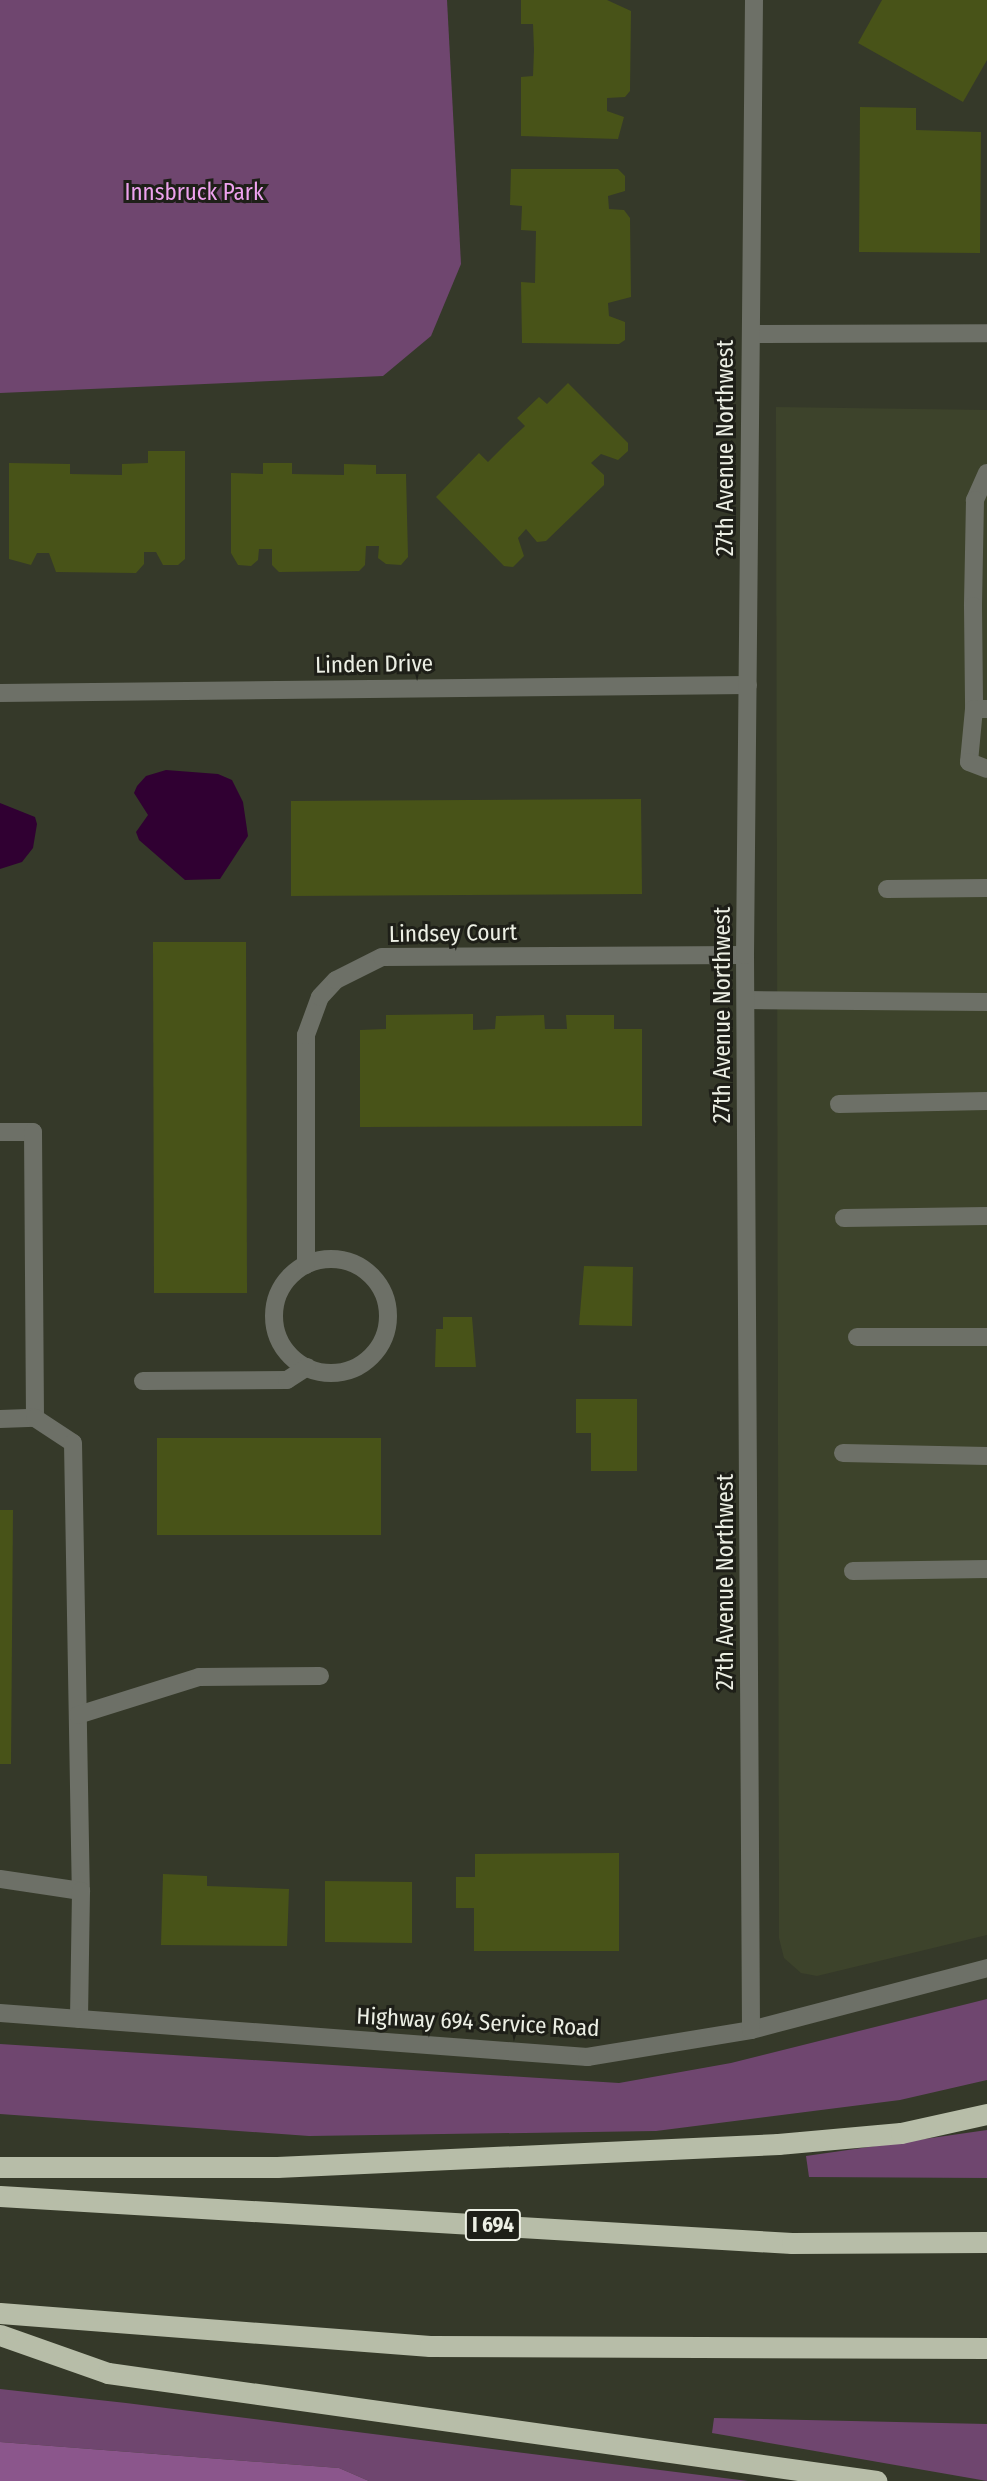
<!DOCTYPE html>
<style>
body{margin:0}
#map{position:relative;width:987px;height:2481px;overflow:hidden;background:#353929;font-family:"Fira Sans Condensed",sans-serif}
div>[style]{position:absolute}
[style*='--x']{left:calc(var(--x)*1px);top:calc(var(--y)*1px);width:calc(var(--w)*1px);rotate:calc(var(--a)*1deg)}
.built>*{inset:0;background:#3d432b}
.green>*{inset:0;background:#6f466f}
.forest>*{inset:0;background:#8b568c}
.water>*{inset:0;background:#300032}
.building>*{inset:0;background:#485318}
.lane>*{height:18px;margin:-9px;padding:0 9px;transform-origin:9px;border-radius:9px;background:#6d7067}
.street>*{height:18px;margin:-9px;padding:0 9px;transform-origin:9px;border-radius:9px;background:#6d7067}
.street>.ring{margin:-9px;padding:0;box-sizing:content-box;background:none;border:18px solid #6d7067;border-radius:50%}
.highway>*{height:21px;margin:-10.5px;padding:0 10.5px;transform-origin:10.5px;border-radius:10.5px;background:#b7bda8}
span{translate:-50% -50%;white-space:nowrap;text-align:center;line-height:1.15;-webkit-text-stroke:6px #1e1f18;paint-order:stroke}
.shield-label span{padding:2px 5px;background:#1e1f18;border:2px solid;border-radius:5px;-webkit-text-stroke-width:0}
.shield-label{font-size:21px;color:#ecefe4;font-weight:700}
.park-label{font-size:23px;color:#eea2ee}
.street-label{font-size:23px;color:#ecefe4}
</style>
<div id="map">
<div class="built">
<i style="clip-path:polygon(776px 407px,987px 410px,987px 1935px,817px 1976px,801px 1973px,784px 1958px,779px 1938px)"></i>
</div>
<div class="green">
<i style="clip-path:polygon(0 0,447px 0,461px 264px,431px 336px,383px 376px,0 393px)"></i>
<i style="clip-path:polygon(987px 1999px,987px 2080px,900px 2100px,656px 2131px,309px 2136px,0 2114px,0 2044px,619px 2083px,731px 2063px)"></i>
<i style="clip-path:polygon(987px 2130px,987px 2178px,809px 2177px,806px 2156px)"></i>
<i style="clip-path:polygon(0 2389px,126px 2403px,748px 2481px,369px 2481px,339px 2468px,0 2442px)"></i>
<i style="clip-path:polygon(714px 2418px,987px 2424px,987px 2481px,712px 2433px)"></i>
</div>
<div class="forest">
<i style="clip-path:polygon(0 2442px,339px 2468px,369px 2481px,0 2481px)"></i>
</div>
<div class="water">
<i style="clip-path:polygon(166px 770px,218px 774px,232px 780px,243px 802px,248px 836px,220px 879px,185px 880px,139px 840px,136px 832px,148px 815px,134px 793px,137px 786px,146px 776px)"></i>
<i style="clip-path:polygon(0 803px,35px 817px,37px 824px,33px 848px,22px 862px,0 869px)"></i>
</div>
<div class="building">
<i style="clip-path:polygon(521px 0,607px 0,631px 11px,630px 91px,625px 97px,607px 98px,607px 111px,624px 117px,618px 139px,521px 136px,521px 77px,533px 76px,534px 50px,533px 24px,521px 24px)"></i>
<i style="clip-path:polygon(882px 0,987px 0,987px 60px,963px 102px,858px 43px)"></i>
<i style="clip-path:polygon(860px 107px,916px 108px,916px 130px,981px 132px,980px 253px,859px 252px)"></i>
<i style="clip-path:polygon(511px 169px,618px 169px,625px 176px,625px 191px,608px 196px,609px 209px,624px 210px,630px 218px,631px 297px,608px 303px,609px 316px,625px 322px,625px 340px,619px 344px,522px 343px,521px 282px,535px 283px,536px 231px,521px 230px,522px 206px,510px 205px)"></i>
<i style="clip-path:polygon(568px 383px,628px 443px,628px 451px,618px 460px,601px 454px,591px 463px,604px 475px,604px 485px,546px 541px,537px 542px,526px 529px,518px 538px,524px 556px,513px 567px,504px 566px,436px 497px,479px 453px,488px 462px,506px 444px,525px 426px,517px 418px,539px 397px,547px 404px)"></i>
<i style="clip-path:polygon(148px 451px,185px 451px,185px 559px,178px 565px,163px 565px,156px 552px,144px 552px,144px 564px,136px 573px,56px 572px,49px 553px,37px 553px,31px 565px,9px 559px,9px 463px,70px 464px,70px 474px,122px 475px,122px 464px,148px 463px)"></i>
<i style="clip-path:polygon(263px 463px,292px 463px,292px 474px,344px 475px,344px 464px,376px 465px,376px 474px,406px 474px,408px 557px,401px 565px,386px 564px,378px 558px,379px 546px,366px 546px,365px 565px,359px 571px,279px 572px,272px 565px,272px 549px,259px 549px,258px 560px,251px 566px,238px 565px,231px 553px,231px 473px,263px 474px)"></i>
<i style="clip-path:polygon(641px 799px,642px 894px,291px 896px,291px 801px)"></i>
<i style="clip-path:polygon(153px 942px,246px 942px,247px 1293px,154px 1293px)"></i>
<i style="clip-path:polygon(473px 1014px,473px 1030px,495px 1029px,496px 1016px,544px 1015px,545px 1029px,567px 1029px,566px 1015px,614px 1015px,614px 1029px,642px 1029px,642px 1126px,360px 1127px,360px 1030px,386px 1029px,386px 1015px)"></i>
<i style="clip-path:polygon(584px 1266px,633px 1267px,632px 1326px,579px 1325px)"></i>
<i style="clip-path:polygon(443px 1317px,472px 1317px,476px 1367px,435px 1367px,436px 1329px,443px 1329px)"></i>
<i style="clip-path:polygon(576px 1399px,637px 1399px,637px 1471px,591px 1471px,591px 1433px,576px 1433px)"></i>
<i style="clip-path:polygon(157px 1438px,381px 1438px,381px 1535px,157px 1535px)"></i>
<i style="clip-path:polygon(0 1510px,13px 1510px,11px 1764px,0 1764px)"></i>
<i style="clip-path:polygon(619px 1853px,619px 1951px,474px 1951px,474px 1908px,456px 1908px,456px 1877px,475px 1877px,475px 1854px)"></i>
<i style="clip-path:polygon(163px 1874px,207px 1876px,207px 1886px,289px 1889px,287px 1946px,161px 1945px)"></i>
<i style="clip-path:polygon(325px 1881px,412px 1882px,412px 1943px,325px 1942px)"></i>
</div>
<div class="lane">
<i style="--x:751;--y:334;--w:236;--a:-0.2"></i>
<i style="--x:987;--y:473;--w:30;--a:114"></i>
<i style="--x:975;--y:500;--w:106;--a:91.1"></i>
<i style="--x:973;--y:606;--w:103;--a:89.4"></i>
<i style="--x:974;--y:709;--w:13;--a:0"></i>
<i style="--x:974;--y:709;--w:53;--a:95.4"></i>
<i style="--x:969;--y:762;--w:19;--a:21"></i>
<i style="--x:887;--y:889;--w:100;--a:-0.6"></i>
<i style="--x:746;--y:1000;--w:241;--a:0.5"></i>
<i style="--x:839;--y:1104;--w:148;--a:-1.2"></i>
<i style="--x:0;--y:1132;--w:33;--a:0"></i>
<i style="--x:33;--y:1132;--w:286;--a:89.6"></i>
<i style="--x:844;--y:1218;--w:143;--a:-0.8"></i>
<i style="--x:857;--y:1337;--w:130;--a:0"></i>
<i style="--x:0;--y:1419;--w:35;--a:-2"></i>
<i style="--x:35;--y:1418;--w:45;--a:33.3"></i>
<i style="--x:73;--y:1443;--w:448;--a:89"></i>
<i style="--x:843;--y:1453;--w:144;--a:1.2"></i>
<i style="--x:853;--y:1571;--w:134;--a:-0.9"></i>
<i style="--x:78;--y:1715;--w:127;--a:-17.4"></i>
<i style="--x:199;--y:1677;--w:121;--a:-0.5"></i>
<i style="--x:0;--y:1879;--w:82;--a:8.4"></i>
<i style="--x:81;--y:1891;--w:128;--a:90.9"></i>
</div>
<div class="street">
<i style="--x:0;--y:693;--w:748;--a:-0.61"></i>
<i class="ring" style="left:274px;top:1259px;width:96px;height:96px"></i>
<i style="--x:306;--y:1265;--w:230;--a:-90"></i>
<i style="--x:306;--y:1035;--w:40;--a:-69.8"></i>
<i style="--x:320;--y:997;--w:23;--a:-47"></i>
<i style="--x:336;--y:980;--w:51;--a:-26.6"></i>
<i style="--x:382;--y:957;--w:363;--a:-0.3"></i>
<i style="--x:143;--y:1381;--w:144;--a:-0.4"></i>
<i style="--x:287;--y:1380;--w:24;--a:-33"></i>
<i style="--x:0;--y:2013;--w:589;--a:4.29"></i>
<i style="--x:587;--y:2057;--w:166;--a:-9.3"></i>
<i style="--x:751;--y:2030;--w:244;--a:-14.7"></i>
<i style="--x:751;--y:2030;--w:1075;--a:-90.32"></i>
<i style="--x:745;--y:955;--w:955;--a:-89.46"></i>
</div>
<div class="highway">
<i style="--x:0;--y:2167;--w:277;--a:0"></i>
<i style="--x:277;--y:2167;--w:502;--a:-2.63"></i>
<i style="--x:778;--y:2144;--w:123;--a:-5.1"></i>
<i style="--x:901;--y:2133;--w:88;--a:-12.5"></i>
<i style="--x:0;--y:2196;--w:793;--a:3.4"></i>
<i style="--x:792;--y:2243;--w:195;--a:-0.3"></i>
<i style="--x:0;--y:2313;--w:431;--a:4.4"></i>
<i style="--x:430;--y:2346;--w:557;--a:0.21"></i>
<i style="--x:0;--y:2335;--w:114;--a:19.4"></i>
<i style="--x:108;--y:2373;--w:776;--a:8"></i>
</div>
<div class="shield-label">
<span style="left:493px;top:2225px">I 694</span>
</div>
<div class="park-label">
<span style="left:194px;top:192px">Innsbruck Park</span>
</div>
<div class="street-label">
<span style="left:725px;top:448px;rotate:-90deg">27th Avenue Northwest</span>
<span style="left:374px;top:664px;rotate:-1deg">Linden Drive</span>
<span style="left:453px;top:933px;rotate:-1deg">Lindsey Court</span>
<span style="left:722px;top:1015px;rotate:-90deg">27th Avenue Northwest</span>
<span style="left:725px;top:1582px;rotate:-90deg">27th Avenue Northwest</span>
<span style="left:478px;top:2022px;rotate:3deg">Highway 694 Service Road</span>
</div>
</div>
